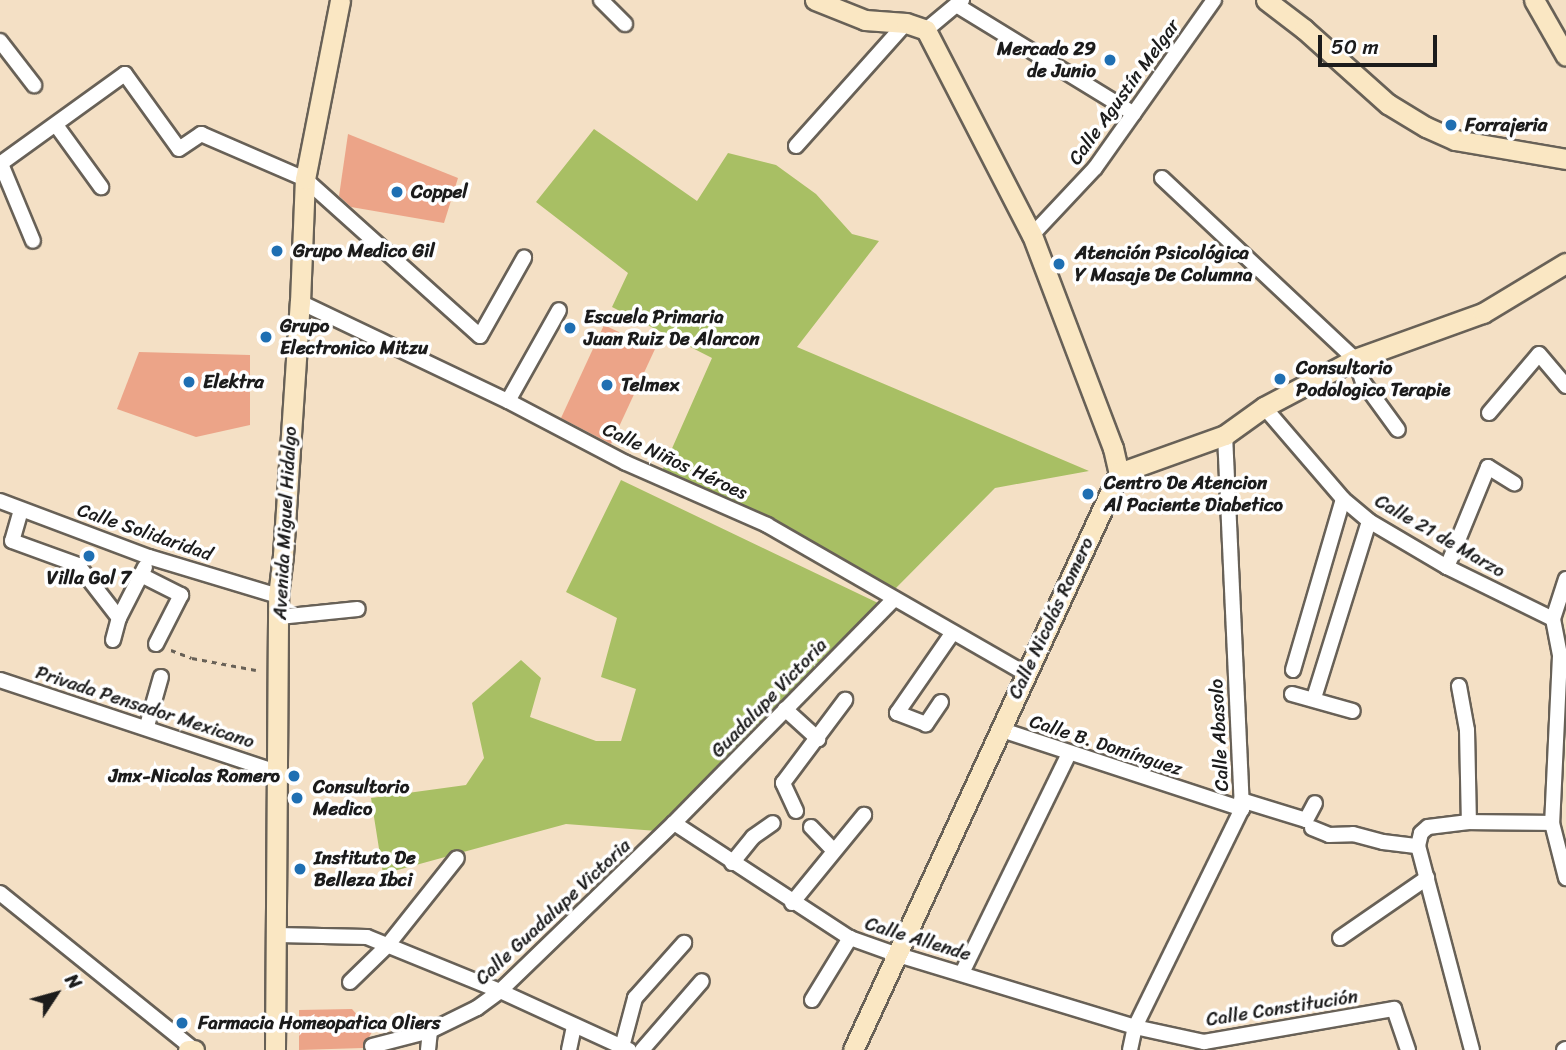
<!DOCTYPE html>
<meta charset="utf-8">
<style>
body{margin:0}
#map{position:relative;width:1566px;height:1050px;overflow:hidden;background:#f4e0c5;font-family:Sriracha,sans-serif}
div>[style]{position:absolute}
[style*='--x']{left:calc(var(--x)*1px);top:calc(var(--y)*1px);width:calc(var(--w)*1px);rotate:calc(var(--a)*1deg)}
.green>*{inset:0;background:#a8bf64}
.building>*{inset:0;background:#eca488}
.path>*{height:2.5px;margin-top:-1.25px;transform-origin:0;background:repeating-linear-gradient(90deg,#686157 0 5px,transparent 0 10px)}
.roads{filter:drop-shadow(2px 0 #686157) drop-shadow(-2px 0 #686157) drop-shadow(0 2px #686157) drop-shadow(0 -2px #686157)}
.street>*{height:14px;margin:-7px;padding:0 7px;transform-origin:7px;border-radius:7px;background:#fff}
.secondary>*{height:19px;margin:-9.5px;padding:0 9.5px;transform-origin:9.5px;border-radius:9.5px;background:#fae7c3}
.dots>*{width:19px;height:19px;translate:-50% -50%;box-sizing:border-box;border:4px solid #fff;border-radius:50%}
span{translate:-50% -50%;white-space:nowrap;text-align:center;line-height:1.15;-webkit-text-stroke:7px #fff;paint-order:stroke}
.poi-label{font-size:19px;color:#1c1c1c;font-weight:700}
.right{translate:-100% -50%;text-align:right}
.left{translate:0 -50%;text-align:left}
.street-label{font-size:19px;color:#1c1c1c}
.north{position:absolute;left:21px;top:959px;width:70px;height:70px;-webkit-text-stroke:5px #fff;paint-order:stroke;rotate:54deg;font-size:19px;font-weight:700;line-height:28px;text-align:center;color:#1c1c1c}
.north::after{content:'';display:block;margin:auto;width:24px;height:32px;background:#1c1c1c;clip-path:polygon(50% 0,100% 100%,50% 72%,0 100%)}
.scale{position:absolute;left:1318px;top:35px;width:119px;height:32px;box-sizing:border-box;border:4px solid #1c1c1c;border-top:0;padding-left:9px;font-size:21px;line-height:24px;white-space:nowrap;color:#1c1c1c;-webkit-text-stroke:5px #fff;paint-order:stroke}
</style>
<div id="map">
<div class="green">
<i style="clip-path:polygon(594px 129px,697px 201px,728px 153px,776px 165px,816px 194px,852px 234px,879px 241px,797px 347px,1089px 471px,995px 488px,895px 589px,662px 471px,712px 358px,612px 307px,628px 273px,536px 202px)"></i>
<i style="clip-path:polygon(621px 480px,878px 603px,657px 831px,566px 824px,383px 874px,371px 798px,466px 785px,484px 758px,472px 703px,521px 660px,541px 678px,530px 717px,596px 741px,621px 741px,636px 689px,601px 677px,617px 618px,566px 592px)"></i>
</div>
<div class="building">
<i style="clip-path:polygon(348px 134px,458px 178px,444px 223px,351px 207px,339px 196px)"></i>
<i style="clip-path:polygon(604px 325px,655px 349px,611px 444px,561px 418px)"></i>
<i style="clip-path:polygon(139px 352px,250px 355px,250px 425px,196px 437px,117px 409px)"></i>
<i style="clip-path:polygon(352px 1009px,372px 1032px,363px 1048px,299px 1050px,299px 1010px)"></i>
</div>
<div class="path">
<i style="--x:171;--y:650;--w:22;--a:21"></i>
<i style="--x:192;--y:658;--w:65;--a:10.6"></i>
</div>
<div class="roads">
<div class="street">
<i style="--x:601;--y:0;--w:34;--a:45"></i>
<i style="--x:958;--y:6;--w:206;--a:31.5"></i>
<i style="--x:926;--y:30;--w:47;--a:-39.8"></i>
<i style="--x:0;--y:41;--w:56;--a:52.3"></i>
<i style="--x:56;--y:125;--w:77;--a:54"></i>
<i style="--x:796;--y:146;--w:165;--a:-48.2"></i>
<i style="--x:0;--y:164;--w:154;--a:-35.8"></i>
<i style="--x:125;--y:74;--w:92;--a:54.2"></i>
<i style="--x:179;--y:149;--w:27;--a:-34"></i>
<i style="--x:201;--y:134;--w:113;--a:23.4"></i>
<i style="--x:305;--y:179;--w:235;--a:41.9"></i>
<i style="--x:480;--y:336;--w:90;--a:-60.6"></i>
<i style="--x:1;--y:164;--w:83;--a:67.4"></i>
<i style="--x:1162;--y:178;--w:265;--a:43.2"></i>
<i style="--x:1355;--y:359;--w:24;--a:71"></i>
<i style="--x:1363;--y:382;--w:59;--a:53.9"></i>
<i style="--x:1032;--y:235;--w:92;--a:-46.8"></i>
<i style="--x:1095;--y:168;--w:206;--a:-54.7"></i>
<i style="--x:300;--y:302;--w:230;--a:25.5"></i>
<i style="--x:508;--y:401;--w:133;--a:27.7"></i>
<i style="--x:626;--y:463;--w:154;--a:23.7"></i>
<i style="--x:767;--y:525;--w:297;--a:29.9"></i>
<i style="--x:508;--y:401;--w:104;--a:-60.7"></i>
<i style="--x:1264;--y:407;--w:121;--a:49.3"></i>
<i style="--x:1343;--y:499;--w:34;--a:40"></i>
<i style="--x:1369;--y:521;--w:91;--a:30.5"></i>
<i style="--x:1447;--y:567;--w:118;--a:26.1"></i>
<i style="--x:1489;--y:413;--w:77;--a:-49.7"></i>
<i style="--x:1539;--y:354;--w:42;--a:49.8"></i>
<i style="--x:0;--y:501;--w:159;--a:20.6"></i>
<i style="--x:149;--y:557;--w:135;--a:16.8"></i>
<i style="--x:21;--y:510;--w:32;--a:106"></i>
<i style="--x:12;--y:541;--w:70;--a:20"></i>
<i style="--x:78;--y:565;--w:67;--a:52.3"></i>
<i style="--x:1447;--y:567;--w:108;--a:-67.7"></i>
<i style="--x:1488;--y:467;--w:31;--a:32"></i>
<i style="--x:141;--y:575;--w:45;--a:26.6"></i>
<i style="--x:181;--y:595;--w:55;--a:117"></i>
<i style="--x:1566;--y:579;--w:42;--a:108"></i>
<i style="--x:1553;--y:619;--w:38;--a:79"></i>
<i style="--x:1560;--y:656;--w:167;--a:92.7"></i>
<i style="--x:1552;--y:823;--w:57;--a:75.7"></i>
<i style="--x:279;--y:617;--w:79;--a:-5.8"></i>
<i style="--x:113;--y:640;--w:23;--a:-75"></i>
<i style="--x:119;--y:618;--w:57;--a:-63"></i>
<i style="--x:1293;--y:670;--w:178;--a:-73.7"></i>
<i style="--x:0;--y:680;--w:292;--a:18.4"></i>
<i style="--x:1459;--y:686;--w:45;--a:79.7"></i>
<i style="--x:1467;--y:730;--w:92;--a:88.8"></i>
<i style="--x:1292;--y:694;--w:63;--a:15.6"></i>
<i style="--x:1314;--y:698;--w:185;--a:-72.7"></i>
<i style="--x:941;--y:702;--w:27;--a:124"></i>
<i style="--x:926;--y:724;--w:31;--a:-159"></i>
<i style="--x:897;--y:713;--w:98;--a:-55.3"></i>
<i style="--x:785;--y:709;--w:45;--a:42.3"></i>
<i style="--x:147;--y:726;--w:51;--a:-74.1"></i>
<i style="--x:999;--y:729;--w:256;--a:18.2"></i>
<i style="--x:1241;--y:800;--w:68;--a:17.1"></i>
<i style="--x:1306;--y:820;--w:19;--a:-62"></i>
<i style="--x:796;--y:811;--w:31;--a:-115"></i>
<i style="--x:783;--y:783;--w:104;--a:-53.2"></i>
<i style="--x:674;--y:823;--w:210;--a:33.2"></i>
<i style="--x:850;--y:938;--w:48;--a:19.6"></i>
<i style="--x:895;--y:954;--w:251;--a:16.9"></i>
<i style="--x:1135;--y:1027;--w:71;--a:12.3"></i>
<i style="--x:1204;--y:1042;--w:193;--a:-9.9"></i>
<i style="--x:1394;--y:1009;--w:43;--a:71.1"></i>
<i style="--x:811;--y:827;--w:32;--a:46"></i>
<i style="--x:1312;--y:828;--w:18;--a:22"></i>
<i style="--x:1329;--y:835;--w:24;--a:-2"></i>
<i style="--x:1353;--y:834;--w:31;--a:15"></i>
<i style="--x:1383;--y:842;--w:35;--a:7"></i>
<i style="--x:732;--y:863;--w:33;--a:-51"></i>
<i style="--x:753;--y:837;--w:24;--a:-35"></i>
<i style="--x:0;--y:893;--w:247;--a:38.9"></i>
<i style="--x:792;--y:903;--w:114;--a:-50.7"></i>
<i style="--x:278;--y:935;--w:89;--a:1.3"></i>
<i style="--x:367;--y:937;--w:144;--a:22.1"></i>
<i style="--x:500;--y:991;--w:142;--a:24.6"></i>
<i style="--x:1340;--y:938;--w:106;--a:-34.6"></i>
<i style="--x:962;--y:973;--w:244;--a:-64"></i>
<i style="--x:350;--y:982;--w:52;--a:-44.2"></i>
<i style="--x:387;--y:946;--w:112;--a:-51.5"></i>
<i style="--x:812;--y:1000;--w:73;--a:-58.5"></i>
<i style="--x:372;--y:1046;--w:60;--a:-14.5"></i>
<i style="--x:430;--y:1031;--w:52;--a:-26.1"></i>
<i style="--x:477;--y:1008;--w:29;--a:-36"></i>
<i style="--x:500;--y:991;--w:242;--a:-44"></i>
<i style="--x:674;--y:823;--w:313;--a:-45.5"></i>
<i style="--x:622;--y:1047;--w:51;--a:-75.1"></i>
<i style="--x:635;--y:998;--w:74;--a:-48.3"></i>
<i style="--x:428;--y:1050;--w:19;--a:-84"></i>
<i style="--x:569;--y:1050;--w:25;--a:-78"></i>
<i style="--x:642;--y:1050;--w:91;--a:-49"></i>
<i style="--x:1130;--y:1050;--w:24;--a:-78"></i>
<i style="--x:1135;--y:1027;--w:243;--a:-63.9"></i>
<i style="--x:1242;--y:809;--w:374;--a:-92.6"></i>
<i style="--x:1472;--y:1050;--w:211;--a:-104.8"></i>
<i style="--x:1418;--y:846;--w:13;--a:-77"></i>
<i style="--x:1421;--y:833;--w:9;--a:-41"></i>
<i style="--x:1428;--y:827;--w:41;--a:-7"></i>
<i style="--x:1469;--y:822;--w:83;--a:0.7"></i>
<i style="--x:1564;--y:1050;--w:2;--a:-27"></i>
</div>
<div class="secondary">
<i style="--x:815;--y:0;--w:54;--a:21.8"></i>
<i style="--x:865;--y:20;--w:41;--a:4.2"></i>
<i style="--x:906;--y:23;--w:21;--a:19"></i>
<i style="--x:926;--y:30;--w:231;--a:62.7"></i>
<i style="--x:1032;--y:235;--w:228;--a:69.2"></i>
<i style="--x:1113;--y:448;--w:26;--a:77"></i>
<i style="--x:1119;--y:473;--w:635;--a:114.75"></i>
<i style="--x:1266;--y:0;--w:48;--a:37.3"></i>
<i style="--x:1304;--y:29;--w:113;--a:41.8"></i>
<i style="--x:1388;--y:104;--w:44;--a:31.2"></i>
<i style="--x:1426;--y:127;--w:32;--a:24"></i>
<i style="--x:1455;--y:140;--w:113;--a:9.7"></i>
<i style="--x:1534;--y:0;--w:64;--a:60.3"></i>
<i style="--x:1119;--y:473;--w:113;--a:-19.7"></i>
<i style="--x:1225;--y:435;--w:48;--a:-35.7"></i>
<i style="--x:1264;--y:407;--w:103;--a:-27.8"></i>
<i style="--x:1355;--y:359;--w:136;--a:-19.8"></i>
<i style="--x:1483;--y:313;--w:97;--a:-31.1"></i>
<i style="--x:188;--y:1050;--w:6;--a:0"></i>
<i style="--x:275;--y:1050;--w:454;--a:-89.6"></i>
<i style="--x:278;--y:596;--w:41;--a:-83"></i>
<i style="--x:283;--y:555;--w:254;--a:-86.2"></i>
<i style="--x:300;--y:302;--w:123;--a:-87.7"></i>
<i style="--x:305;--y:179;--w:182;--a:-78.9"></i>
</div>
</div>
<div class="dots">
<i style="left:1110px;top:60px;background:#1f6fb2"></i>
<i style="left:1451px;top:125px;background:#1f6fb2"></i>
<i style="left:397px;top:192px;background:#1f6fb2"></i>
<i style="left:277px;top:251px;background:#1f6fb2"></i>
<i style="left:1059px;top:264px;background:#1f6fb2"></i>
<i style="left:570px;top:328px;background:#1f6fb2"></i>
<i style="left:266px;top:337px;background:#1f6fb2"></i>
<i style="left:1280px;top:379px;background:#1f6fb2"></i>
<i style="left:189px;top:382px;background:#1f6fb2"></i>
<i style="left:607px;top:385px;background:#1f6fb2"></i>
<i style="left:1088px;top:494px;background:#1f6fb2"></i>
<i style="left:89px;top:556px;background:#1f6fb2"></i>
<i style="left:294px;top:776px;background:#1f6fb2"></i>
<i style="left:297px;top:798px;background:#1f6fb2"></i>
<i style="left:300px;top:869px;background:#1f6fb2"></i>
<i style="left:182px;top:1023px;background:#1f6fb2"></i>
</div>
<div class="poi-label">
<span class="right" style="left:1096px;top:60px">Mercado 29<br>de Junio</span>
<span class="left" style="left:1465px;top:125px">Forrajeria</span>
<span class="left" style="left:411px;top:192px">Coppel</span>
<span class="left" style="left:293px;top:251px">Grupo Medico Gil</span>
<span class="left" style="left:1075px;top:264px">Atención Psicológica<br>Y Masaje De Columna</span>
<span class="left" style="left:584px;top:328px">Escuela Primaria<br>Juan Ruiz De Alarcon</span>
<span class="left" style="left:280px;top:337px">Grupo<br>Electronico Mitzu</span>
<span class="left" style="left:1296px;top:379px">Consultorio<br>Podologico Terapie</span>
<span class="left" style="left:203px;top:382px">Elektra</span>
<span class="left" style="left:621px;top:385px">Telmex</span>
<span class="left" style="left:1104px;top:494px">Centro De Atencion<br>Al Paciente Diabetico</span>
<span style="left:89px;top:578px">Villa Gol 7</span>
<span class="right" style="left:280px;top:776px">Jmx-Nicolas Romero</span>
<span class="left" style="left:313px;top:798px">Consultorio<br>Medico</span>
<span class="left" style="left:314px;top:869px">Instituto De<br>Belleza Ibci</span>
<span class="left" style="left:198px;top:1023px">Farmacia Homeopatica Oliers</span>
</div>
<div class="street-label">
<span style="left:1124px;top:92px;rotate:-54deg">Calle Agustín Melgar</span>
<span style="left:675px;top:461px;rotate:25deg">Calle Niños Héroes</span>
<span style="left:285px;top:523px;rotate:-87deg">Avenida Miguel Hidalgo</span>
<span style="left:145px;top:532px;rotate:19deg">Calle Solidaridad</span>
<span style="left:1440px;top:536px;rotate:30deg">Calle 21 de Marzo</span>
<span style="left:1051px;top:618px;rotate:-65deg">Calle Nicolás Romero</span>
<span style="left:769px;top:698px;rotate:-46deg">Guadalupe Victoria</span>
<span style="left:145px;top:707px;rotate:18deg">Privada Pensador Mexicano</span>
<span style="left:1219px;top:735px;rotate:-93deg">Calle Abasolo</span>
<span style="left:1106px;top:745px;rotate:18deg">Calle B. Domínguez</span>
<span style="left:553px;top:912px;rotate:-43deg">Calle Guadalupe Victoria</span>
<span style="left:918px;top:939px;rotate:17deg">Calle Allende</span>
<span style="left:1282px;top:1008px;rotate:-9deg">Calle Constitución</span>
</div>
<div class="north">N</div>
<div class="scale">50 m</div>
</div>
